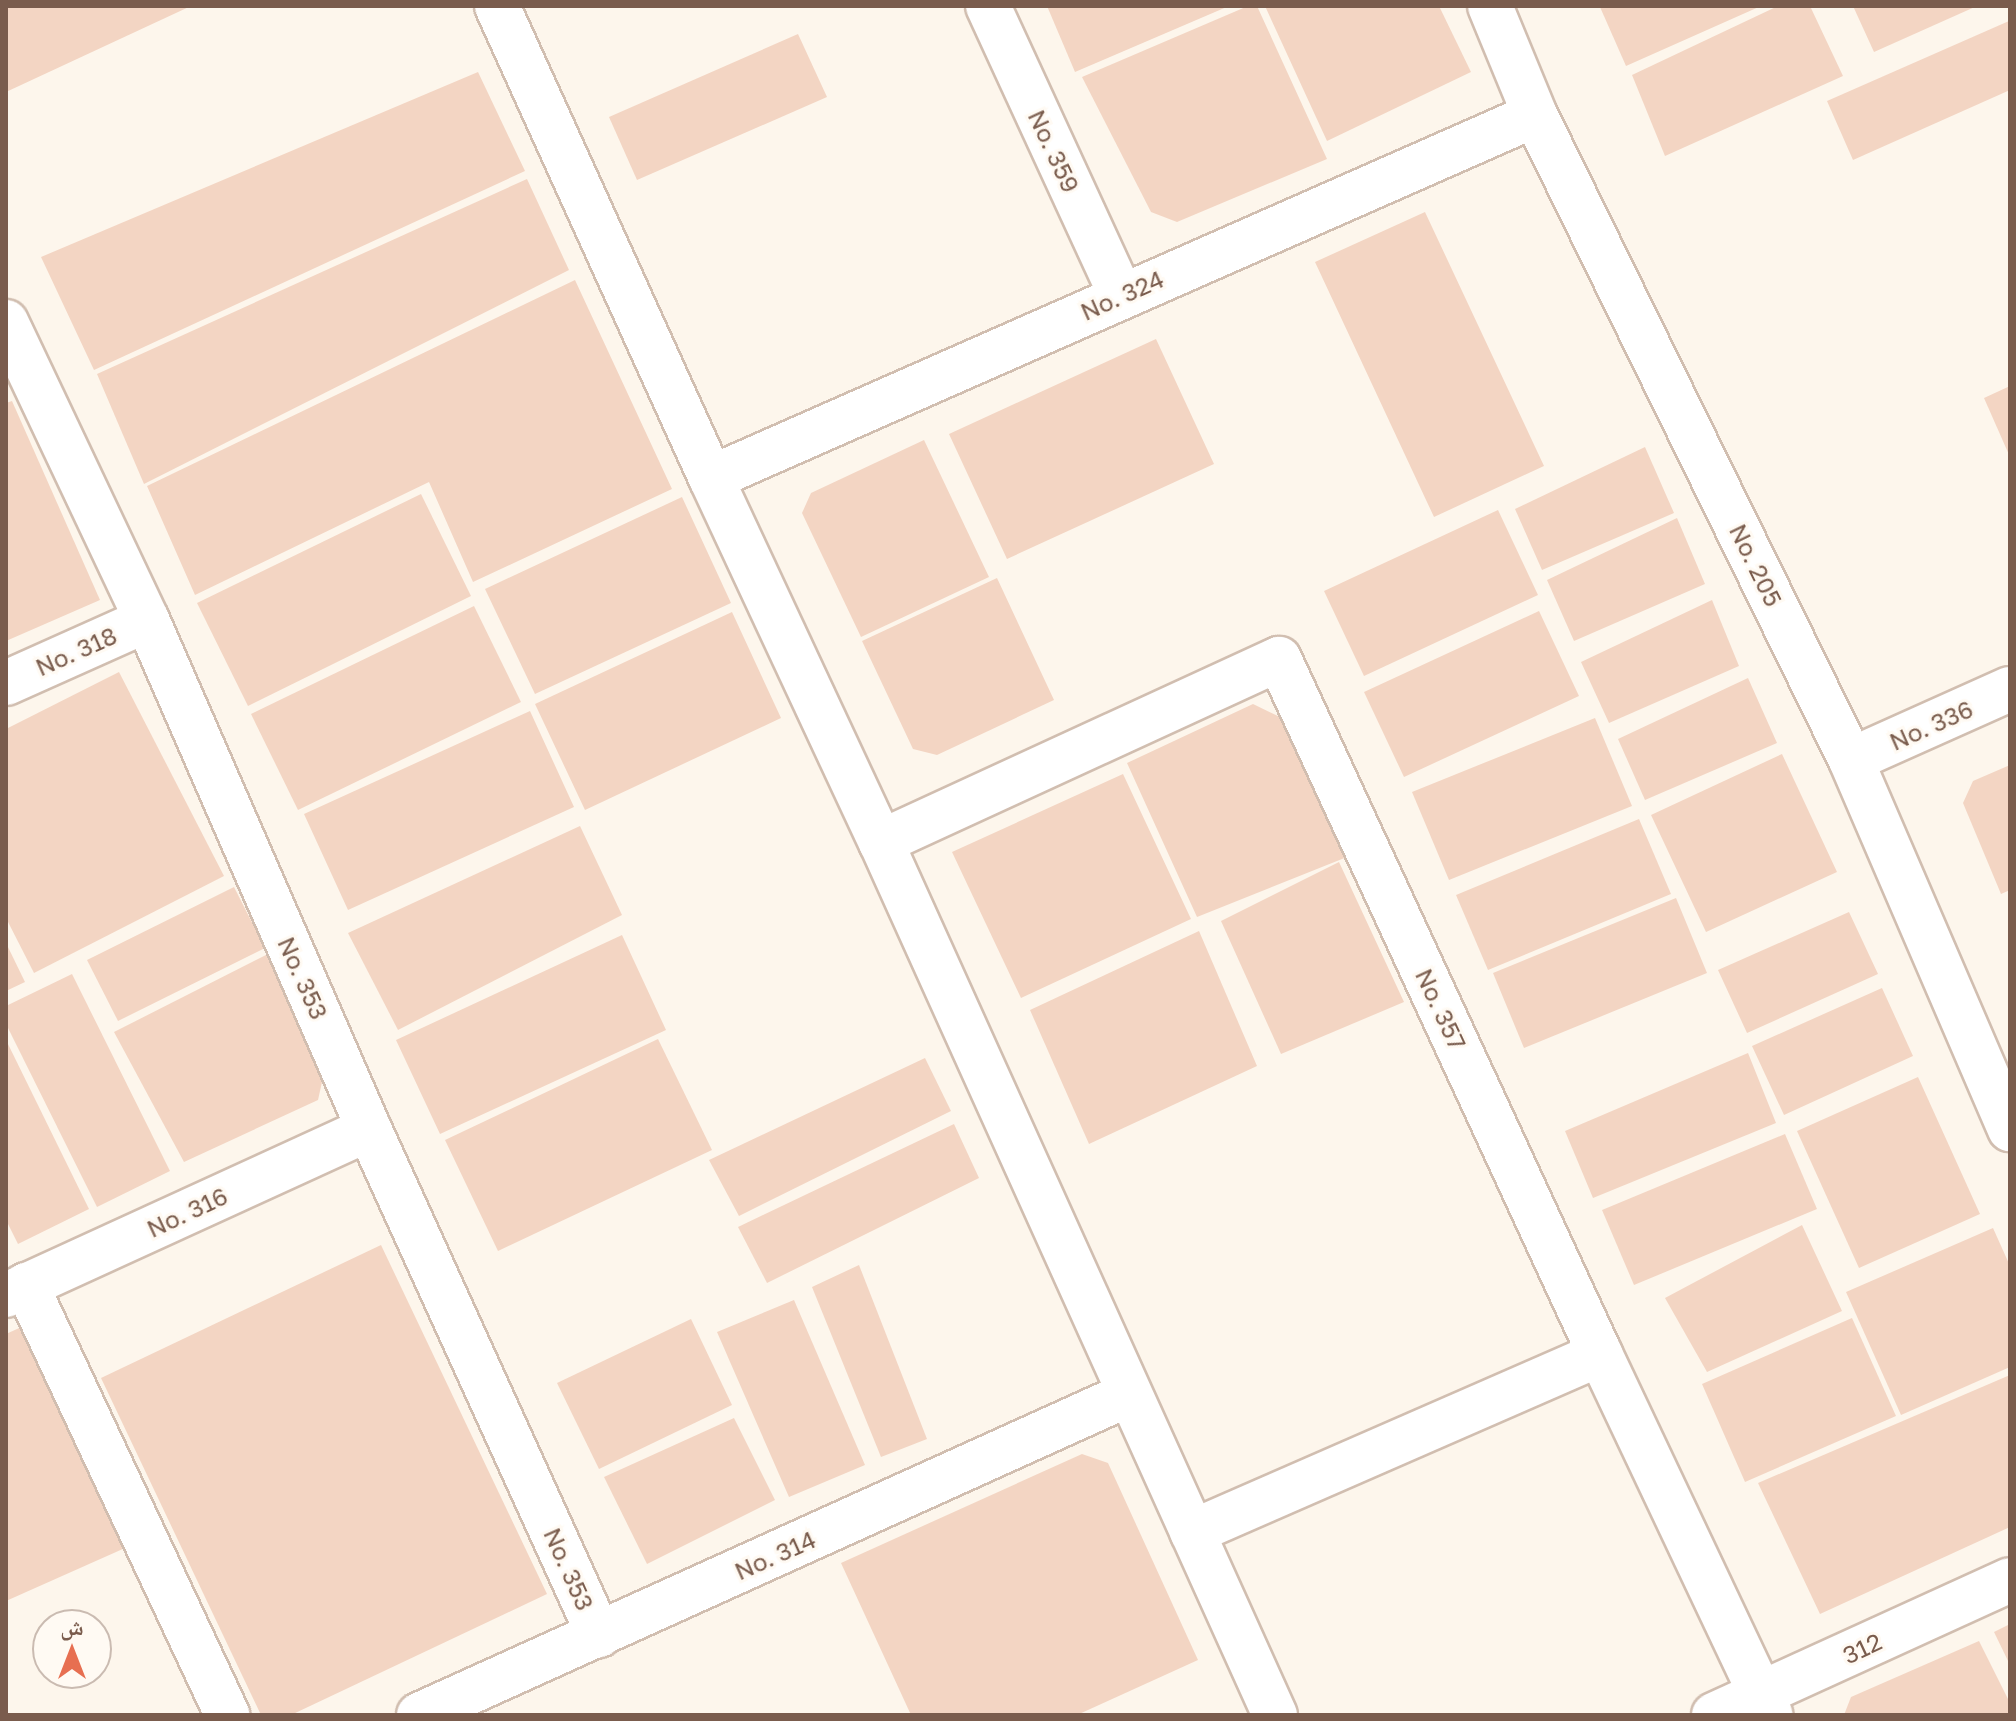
<!DOCTYPE html>
<meta charset="utf-8">
<style>
body{margin:0}
#map{position:relative;width:2016px;height:1721px;overflow:hidden;background:#fdf6ec;font-family:"Golos Text","Noto Naskh Arabic",sans-serif}
div>[style]{position:absolute}
[style*='--x']{left:calc(var(--x)*1px);top:calc(var(--y)*1px);width:calc(var(--w)*1px);rotate:calc(var(--a)*1deg)}
.building>*{inset:0;background:#f3d5c3}
.roads{filter:drop-shadow(2px 0 #d1beb0) drop-shadow(-2px 0 #d1beb0) drop-shadow(0 2px #d1beb0) drop-shadow(0 -2px #d1beb0)}
.minor>*{height:44px;margin:-22px;padding:0 22px;transform-origin:22px;border-radius:22px;background:#fff}
span{translate:-50% -50%;white-space:nowrap;text-align:center;line-height:1.15;-webkit-text-stroke:6px #fffaf3;paint-order:stroke}
.street-label{font-size:24px;color:#7a5c4d}
.frame{position:absolute;inset:0;border:8px solid #7a5c4d;pointer-events:none}
.north{position:absolute;left:32px;top:1609px;width:80px;height:80px;box-sizing:border-box;background:#fffaf3;border:2px solid #cabbb1;border-radius:50%;rotate:0deg;font-size:22px;font-weight:700;line-height:32px;text-align:center;color:#7a5c4d}
.north::after{content:'';display:block;margin:auto;width:28px;height:36px;background:#e76f51;clip-path:polygon(50% 0,100% 100%,50% 72%,0 100%)}
</style>
<div id="map">
<div class="building">
<i style="clip-path:polygon(6px 6px,191px 6px,6px 92px)"></i>
<i style="clip-path:polygon(1047px 6px,1229px 6px,1075px 72px)"></i>
<i style="clip-path:polygon(1248px 6px,1257px 6px,1327px 159px,1177px 222px,1151px 212px,1082px 77px)"></i>
<i style="clip-path:polygon(1265px 6px,1439px 6px,1471px 72px,1327px 141px)"></i>
<i style="clip-path:polygon(1603px 6px,1761px 6px,1626px 66px,1600px 7px)"></i>
<i style="clip-path:polygon(1778px 6px,1810px 6px,1843px 76px,1665px 156px,1632px 75px)"></i>
<i style="clip-path:polygon(1853px 6px,1977px 6px,1874px 52px)"></i>
<i style="clip-path:polygon(2009px 21px,2010px 90px,1853px 160px,1827px 101px)"></i>
<i style="clip-path:polygon(798px 34px,827px 97px,637px 180px,609px 117px)"></i>
<i style="clip-path:polygon(478px 72px,525px 171px,94px 370px,41px 257px)"></i>
<i style="clip-path:polygon(527px 179px,569px 270px,144px 484px,97px 374px)"></i>
<i style="clip-path:polygon(1425px 212px,1544px 466px,1434px 517px,1315px 262px)"></i>
<i style="clip-path:polygon(575px 280px,672px 489px,473px 582px,429px 482px,195px 595px,147px 486px)"></i>
<i style="clip-path:polygon(1156px 339px,1214px 464px,1007px 559px,949px 434px)"></i>
<i style="clip-path:polygon(2010px 386px,2010px 457px,1984px 398px)"></i>
<i style="clip-path:polygon(12px 401px,100px 600px,6px 641px,6px 403px)"></i>
<i style="clip-path:polygon(924px 440px,989px 577px,861px 637px,802px 513px,811px 493px)"></i>
<i style="clip-path:polygon(1645px 447px,1674px 513px,1542px 570px,1515px 509px)"></i>
<i style="clip-path:polygon(421px 494px,471px 596px,248px 706px,197px 603px)"></i>
<i style="clip-path:polygon(682px 497px,731px 603px,535px 694px,485px 589px)"></i>
<i style="clip-path:polygon(1498px 510px,1538px 595px,1364px 676px,1324px 591px)"></i>
<i style="clip-path:polygon(1677px 518px,1705px 584px,1574px 641px,1547px 580px)"></i>
<i style="clip-path:polygon(997px 578px,1054px 700px,937px 755px,913px 749px,862px 641px)"></i>
<i style="clip-path:polygon(1712px 600px,1739px 666px,1609px 723px,1581px 662px)"></i>
<i style="clip-path:polygon(474px 606px,521px 702px,298px 810px,251px 714px)"></i>
<i style="clip-path:polygon(1539px 611px,1579px 696px,1404px 777px,1364px 692px)"></i>
<i style="clip-path:polygon(732px 612px,781px 718px,585px 810px,535px 704px)"></i>
<i style="clip-path:polygon(119px 672px,224px 876px,34px 973px,6px 918px,6px 729px)"></i>
<i style="clip-path:polygon(1748px 678px,1777px 743px,1645px 800px,1618px 739px)"></i>
<i style="clip-path:polygon(1253px 704px,1282px 718px,1347px 857px,1197px 917px,1127px 763px)"></i>
<i style="clip-path:polygon(530px 711px,574px 807px,348px 910px,304px 814px)"></i>
<i style="clip-path:polygon(1595px 718px,1632px 806px,1449px 880px,1412px 792px)"></i>
<i style="clip-path:polygon(1782px 754px,1837px 872px,1706px 932px,1651px 815px)"></i>
<i style="clip-path:polygon(2010px 765px,2010px 890px,2001px 894px,1963px 803px,1973px 781px)"></i>
<i style="clip-path:polygon(1123px 774px,1191px 919px,1021px 998px,952px 852px)"></i>
<i style="clip-path:polygon(1639px 819px,1671px 894px,1488px 970px,1456px 895px)"></i>
<i style="clip-path:polygon(580px 826px,622px 915px,398px 1030px,348px 933px)"></i>
<i style="clip-path:polygon(1339px 862px,1404px 1002px,1281px 1054px,1221px 921px)"></i>
<i style="clip-path:polygon(234px 887px,265px 948px,118px 1021px,87px 960px)"></i>
<i style="clip-path:polygon(1676px 898px,1707px 973px,1524px 1048px,1493px 973px)"></i>
<i style="clip-path:polygon(1849px 912px,1878px 974px,1747px 1033px,1718px 970px)"></i>
<i style="clip-path:polygon(1199px 931px,1257px 1066px,1089px 1144px,1030px 1010px)"></i>
<i style="clip-path:polygon(622px 935px,666px 1030px,440px 1134px,396px 1040px)"></i>
<i style="clip-path:polygon(6px 943px,25px 982px,6px 991px)"></i>
<i style="clip-path:polygon(272px 952px,324px 1073px,318px 1100px,184px 1162px,114px 1032px)"></i>
<i style="clip-path:polygon(72px 974px,170px 1171px,97px 1207px,6px 1024px,6px 1006px)"></i>
<i style="clip-path:polygon(1882px 988px,1913px 1056px,1784px 1115px,1752px 1046px)"></i>
<i style="clip-path:polygon(658px 1039px,712px 1150px,498px 1251px,445px 1140px)"></i>
<i style="clip-path:polygon(6px 1040px,89px 1209px,18px 1244px,6px 1220px)"></i>
<i style="clip-path:polygon(1748px 1053px,1776px 1123px,1593px 1198px,1565px 1131px)"></i>
<i style="clip-path:polygon(925px 1058px,951px 1111px,739px 1216px,709px 1160px)"></i>
<i style="clip-path:polygon(1918px 1077px,1980px 1214px,1859px 1268px,1797px 1131px)"></i>
<i style="clip-path:polygon(954px 1124px,979px 1178px,767px 1283px,738px 1227px)"></i>
<i style="clip-path:polygon(1785px 1134px,1817px 1209px,1634px 1285px,1602px 1210px)"></i>
<i style="clip-path:polygon(1802px 1225px,1842px 1311px,1707px 1372px,1665px 1298px)"></i>
<i style="clip-path:polygon(1993px 1228px,2010px 1266px,2010px 1367px,1901px 1415px,1846px 1292px)"></i>
<i style="clip-path:polygon(381px 1245px,547px 1594px,291px 1715px,261px 1715px,101px 1378px)"></i>
<i style="clip-path:polygon(859px 1265px,927px 1439px,881px 1457px,812px 1287px)"></i>
<i style="clip-path:polygon(794px 1300px,865px 1465px,789px 1497px,717px 1332px)"></i>
<i style="clip-path:polygon(1852px 1318px,1896px 1416px,1745px 1482px,1702px 1384px)"></i>
<i style="clip-path:polygon(691px 1319px,732px 1405px,599px 1469px,557px 1383px)"></i>
<i style="clip-path:polygon(28px 1324px,134px 1544px,6px 1601px,6px 1334px)"></i>
<i style="clip-path:polygon(2010px 1375px,2010px 1527px,1820px 1614px,1758px 1483px)"></i>
<i style="clip-path:polygon(734px 1418px,775px 1500px,647px 1564px,604px 1477px)"></i>
<i style="clip-path:polygon(1082px 1454px,1108px 1463px,1198px 1660px,1077px 1715px,911px 1715px,841px 1563px)"></i>
<i style="clip-path:polygon(2010px 1624px,2010px 1665px,1994px 1632px)"></i>
<i style="clip-path:polygon(1979px 1641px,2010px 1703px,2010px 1715px,1844px 1715px,1851px 1697px)"></i>
</div>
<div class="roads">
<div class="minor">
<i style="--x:497;--y:6;--w:518;--a:65.61"></i>
<i style="--x:711;--y:478;--w:402;--a:65"></i>
<i style="--x:881;--y:842;--w:958;--a:65.71"></i>
<i style="--x:988;--y:6;--w:318;--a:65.3"></i>
<i style="--x:1490;--y:6;--w:118;--a:67.6"></i>
<i style="--x:1535;--y:115;--w:718;--a:63.9"></i>
<i style="--x:1851;--y:760;--w:402;--a:66.7"></i>
<i style="--x:6;--y:322;--w:330;--a:64.7"></i>
<i style="--x:147;--y:620;--w:555;--a:66.44"></i>
<i style="--x:369;--y:1129;--w:556;--a:65.56"></i>
<i style="--x:711;--y:478;--w:900;--a:-23.78"></i>
<i style="--x:6;--y:683;--w:154;--a:-24.1"></i>
<i style="--x:1851;--y:760;--w:174;--a:-24.1"></i>
<i style="--x:881;--y:842;--w:438;--a:-24.7"></i>
<i style="--x:1279;--y:659;--w:766;--a:65.21"></i>
<i style="--x:1600;--y:1354;--w:445;--a:156.4"></i>
<i style="--x:26;--y:1285;--w:475;--a:64.9"></i>
<i style="--x:6;--y:1295;--w:399;--a:-24.6"></i>
<i style="--x:1600;--y:1354;--w:399;--a:64.7"></i>
<i style="--x:419;--y:1715;--w:779;--a:-24.33"></i>
<i style="--x:1714;--y:1715;--w:325;--a:-24.5"></i>
</div>
</div>
<div class="street-label">
<span style="left:1054px;top:151px;rotate:65deg">No. 359</span>
<span style="left:1122px;top:295px;rotate:-24deg">No. 324</span>
<span style="left:1756px;top:565px;rotate:64deg">No. 205</span>
<span style="left:76px;top:651px;rotate:-24deg">No. 318</span>
<span style="left:1931px;top:725px;rotate:-24deg">No. 336</span>
<span style="left:303px;top:978px;rotate:66deg">No. 353</span>
<span style="left:1441px;top:1009px;rotate:65deg">No. 357</span>
<span style="left:187px;top:1212px;rotate:-25deg">No. 316</span>
<span style="left:775px;top:1555px;rotate:-24deg">No. 314</span>
<span style="left:569px;top:1569px;rotate:66deg">No. 353</span>
<span style="left:1862px;top:1648px;rotate:-25deg">312</span>
</div>
<div class="frame"></div>
<div class="north">ش</div>
</div>
